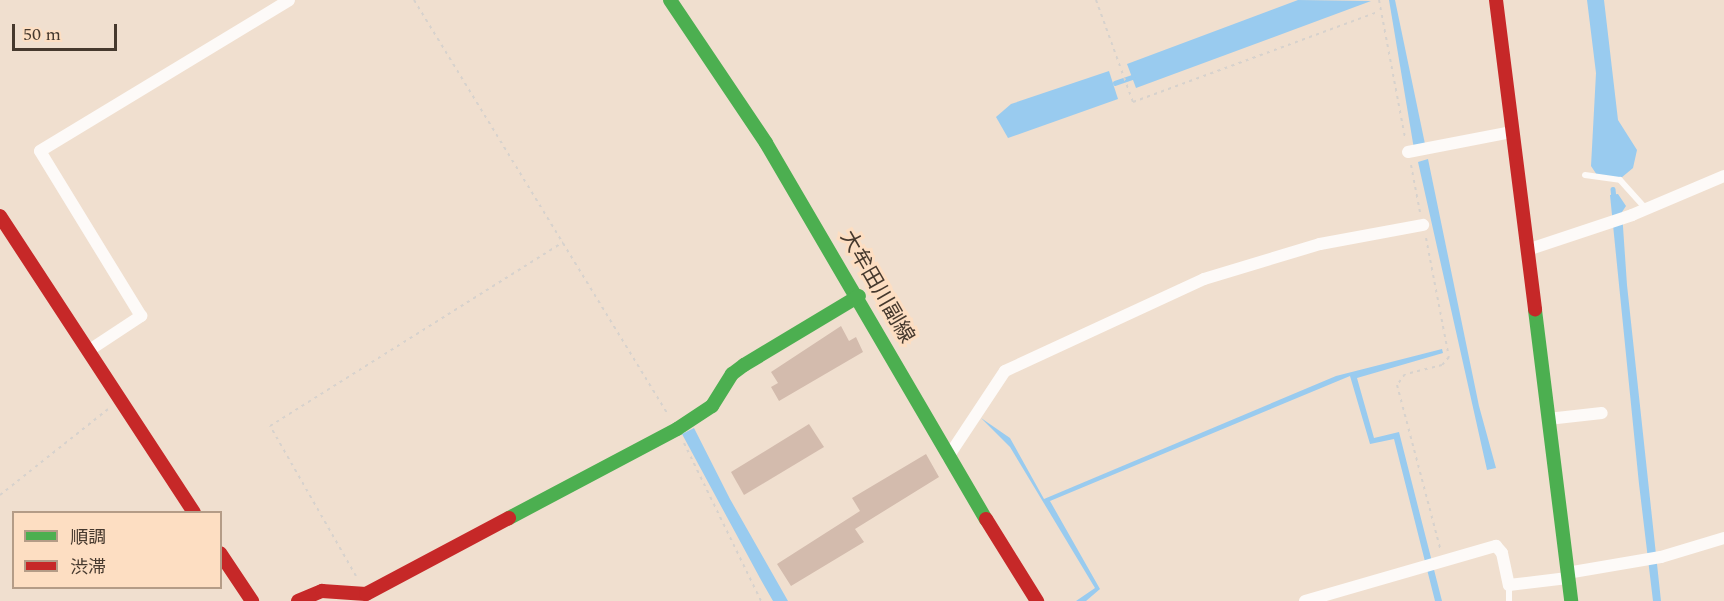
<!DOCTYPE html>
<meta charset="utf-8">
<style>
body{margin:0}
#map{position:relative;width:1724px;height:601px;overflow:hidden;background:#f0dfcf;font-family:Spectral,"Noto Sans JP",serif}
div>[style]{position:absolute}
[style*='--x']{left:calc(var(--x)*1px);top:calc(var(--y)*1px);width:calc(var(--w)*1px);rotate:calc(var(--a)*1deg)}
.water>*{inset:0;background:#99cbef}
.stream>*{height:4.5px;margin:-2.25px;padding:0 2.25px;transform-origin:2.25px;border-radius:2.25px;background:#99cbef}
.building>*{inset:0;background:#d3bbad}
.path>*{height:2px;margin-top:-1px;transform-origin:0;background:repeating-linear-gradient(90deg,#d7d2cd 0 3px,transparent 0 7.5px)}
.lane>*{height:6px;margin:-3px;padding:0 3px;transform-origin:3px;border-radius:3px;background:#fdfaf8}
.street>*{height:12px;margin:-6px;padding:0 6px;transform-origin:6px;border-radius:6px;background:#fdfaf8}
.fast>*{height:14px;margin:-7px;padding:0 7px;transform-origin:7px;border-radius:7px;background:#4caf50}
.jam>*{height:14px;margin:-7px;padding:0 7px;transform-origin:7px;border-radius:7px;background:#c62828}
span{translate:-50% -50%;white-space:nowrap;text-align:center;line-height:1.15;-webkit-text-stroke:6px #fddec2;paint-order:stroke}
.street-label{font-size:21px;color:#46392e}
.legend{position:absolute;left:12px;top:511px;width:210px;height:78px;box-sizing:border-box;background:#fddec2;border:2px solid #b49c87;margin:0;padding:8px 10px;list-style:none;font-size:18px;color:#46392e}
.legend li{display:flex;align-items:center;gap:12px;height:30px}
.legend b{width:30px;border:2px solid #b49c87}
.scale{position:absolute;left:12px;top:24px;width:105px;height:27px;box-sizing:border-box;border:3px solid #46392e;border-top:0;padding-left:8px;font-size:18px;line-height:21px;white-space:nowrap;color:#46392e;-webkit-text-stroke:4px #fddec2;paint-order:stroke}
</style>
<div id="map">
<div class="water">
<i style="clip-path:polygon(1298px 0,1371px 1px,1136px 88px,1127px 64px)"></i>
<i style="clip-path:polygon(1389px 0,1395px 0,1425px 144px,1414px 149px)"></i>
<i style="clip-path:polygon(1587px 0,1604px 0,1618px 120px,1637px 150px,1633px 168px,1621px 178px,1597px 175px,1591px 166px,1596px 73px)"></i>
<i style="clip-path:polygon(1109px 71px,1118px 99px,1008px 138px,996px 117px,1011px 104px)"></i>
<i style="clip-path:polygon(1428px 159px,1479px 406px,1496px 468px,1487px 470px,1418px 162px)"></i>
<i style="clip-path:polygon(1618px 194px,1626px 206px,1622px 212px,1627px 285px,1661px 601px,1653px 601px,1639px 484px,1610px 195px)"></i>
<i style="clip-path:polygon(1442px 349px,1443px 353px,1357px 378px,1374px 438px,1399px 432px,1442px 601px,1435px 601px,1394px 439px,1370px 444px,1350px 376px,1050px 501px,1100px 589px,1086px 601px,1076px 601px,1095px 588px,1010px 447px,981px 418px,1010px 438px,1044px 499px,1336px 376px)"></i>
<i style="clip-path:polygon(694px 428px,730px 499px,788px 601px,773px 601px,761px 580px,682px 434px)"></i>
</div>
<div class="stream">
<i style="--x:1115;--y:83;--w:18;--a:-19"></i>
<i style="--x:1613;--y:189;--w:10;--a:84"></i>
</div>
<div class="building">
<i style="clip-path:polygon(841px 326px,849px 341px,856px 337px,863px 352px,779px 401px,771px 387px,778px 383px,771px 372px)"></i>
<i style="clip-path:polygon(809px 424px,824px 447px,744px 495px,731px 472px)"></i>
<i style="clip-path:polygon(926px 454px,939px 477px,855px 529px,864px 542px,791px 586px,777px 564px,860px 511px,852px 498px)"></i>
</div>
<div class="path">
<i style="--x:414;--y:0;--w:487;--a:58.5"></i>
<i style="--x:1096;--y:0;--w:109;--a:70.1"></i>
<i style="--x:1133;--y:102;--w:261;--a:-20.2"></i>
<i style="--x:1379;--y:0;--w:140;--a:79.3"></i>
<i style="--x:1411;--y:165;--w:48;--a:79.2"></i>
<i style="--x:1426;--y:238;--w:121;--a:79.1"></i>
<i style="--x:1449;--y:357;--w:11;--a:131"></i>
<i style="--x:1442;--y:365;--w:38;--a:166"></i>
<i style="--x:1405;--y:374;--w:14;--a:126"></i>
<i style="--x:1397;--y:385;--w:169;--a:75.2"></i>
<i style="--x:684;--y:443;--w:176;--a:64"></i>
<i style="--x:0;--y:495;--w:138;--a:-38.5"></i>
<i style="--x:356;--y:576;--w:173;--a:-119.8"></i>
<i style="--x:270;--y:426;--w:346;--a:-32.1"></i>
</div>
<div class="lane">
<i style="--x:1585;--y:175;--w:35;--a:8"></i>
<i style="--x:1620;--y:180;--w:39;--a:48"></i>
<i style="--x:1509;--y:601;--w:16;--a:-90"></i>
</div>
<div class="street">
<i style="--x:1408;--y:152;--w:106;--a:-10.9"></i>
<i style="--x:1527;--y:250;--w:111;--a:-18.4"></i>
<i style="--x:1632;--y:215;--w:100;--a:-23"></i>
<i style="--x:88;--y:351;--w:64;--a:-33.4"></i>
<i style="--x:141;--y:316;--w:193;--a:-121.5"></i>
<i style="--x:40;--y:151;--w:291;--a:-31.2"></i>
<i style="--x:1548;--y:419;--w:54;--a:-6.3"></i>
<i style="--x:948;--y:457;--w:103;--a:-56.5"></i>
<i style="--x:1005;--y:371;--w:219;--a:-24.8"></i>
<i style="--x:1204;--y:279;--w:121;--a:-16.8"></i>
<i style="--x:1320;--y:244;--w:105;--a:-10.5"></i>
<i style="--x:1567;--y:573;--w:95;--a:-9.7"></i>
<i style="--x:1661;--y:557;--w:66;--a:-16.8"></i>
<i style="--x:1305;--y:601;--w:199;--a:-16.1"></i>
<i style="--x:1496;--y:546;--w:9;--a:49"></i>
<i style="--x:1502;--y:553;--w:33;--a:78"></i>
<i style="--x:1509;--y:585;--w:59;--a:-6.8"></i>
</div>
<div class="fast">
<i style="--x:670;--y:0;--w:172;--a:56.1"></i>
<i style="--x:766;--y:143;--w:436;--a:59.7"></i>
<i style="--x:1535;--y:310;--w:293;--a:82.9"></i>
<i style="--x:509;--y:518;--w:190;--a:-27.9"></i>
<i style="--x:677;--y:429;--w:42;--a:-33.3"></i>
<i style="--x:712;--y:406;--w:38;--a:-58"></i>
<i style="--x:732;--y:374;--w:15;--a:-37"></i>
<i style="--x:744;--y:365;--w:134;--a:-31"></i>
</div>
<div class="jam">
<i style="--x:1496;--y:0;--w:312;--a:82.8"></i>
<i style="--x:0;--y:216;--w:354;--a:56.8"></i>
<i style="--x:986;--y:519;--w:97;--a:58.1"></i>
<i style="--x:220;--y:553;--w:58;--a:56.3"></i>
<i style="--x:298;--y:601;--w:26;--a:-23"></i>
<i style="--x:322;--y:591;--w:44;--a:3.9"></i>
<i style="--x:366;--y:594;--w:162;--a:-28"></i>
</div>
<div class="street-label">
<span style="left:877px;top:287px;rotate:60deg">大牟田川副線</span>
</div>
<ul class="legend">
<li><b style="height:8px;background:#4caf50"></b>順調</li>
<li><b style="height:8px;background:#c62828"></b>渋滞</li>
</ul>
<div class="scale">50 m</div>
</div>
